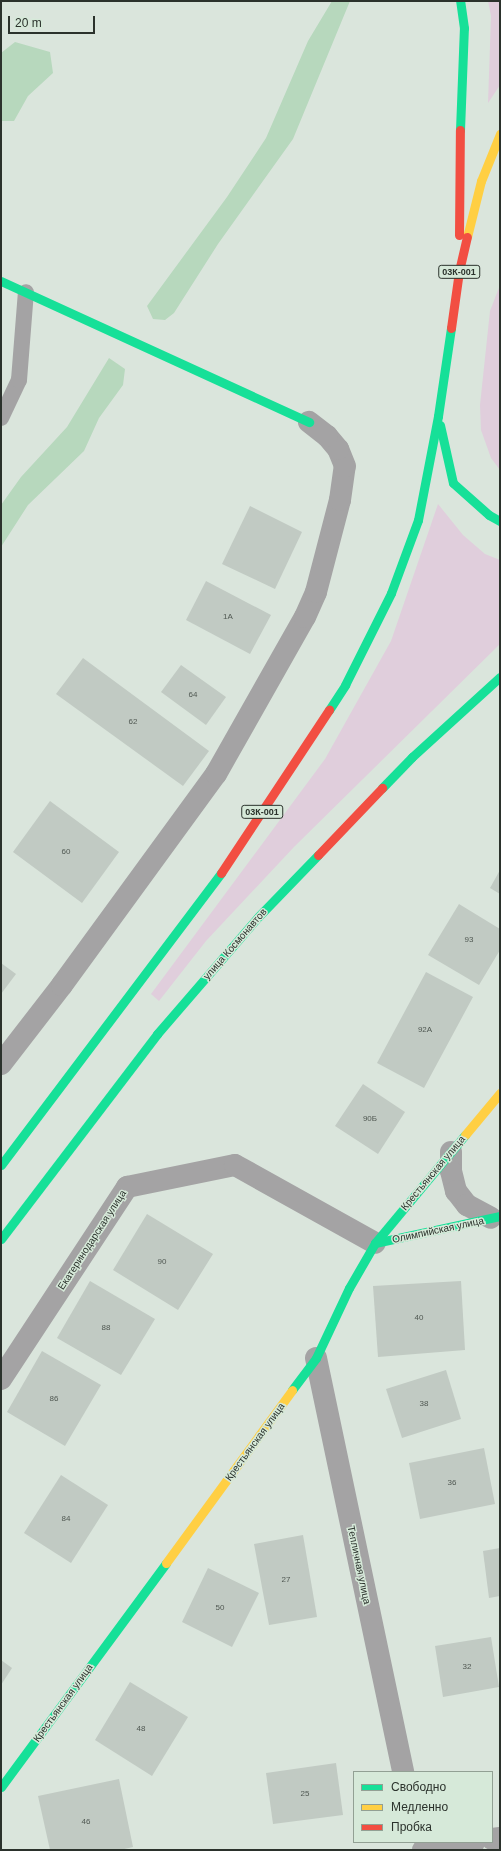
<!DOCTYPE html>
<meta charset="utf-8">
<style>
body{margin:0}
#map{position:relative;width:501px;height:1851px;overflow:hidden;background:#dae5dc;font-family:Helvetica,sans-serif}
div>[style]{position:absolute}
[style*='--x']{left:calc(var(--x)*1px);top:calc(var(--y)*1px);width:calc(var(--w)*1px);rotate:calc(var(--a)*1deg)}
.green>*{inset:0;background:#e0cedc}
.water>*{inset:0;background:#b7d8bd}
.building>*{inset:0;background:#c1cac3}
.lane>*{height:16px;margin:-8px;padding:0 8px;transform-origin:8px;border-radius:8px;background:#a4a3a4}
.street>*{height:22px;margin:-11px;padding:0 11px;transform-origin:11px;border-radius:11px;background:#a4a3a4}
.fast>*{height:9px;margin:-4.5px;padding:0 4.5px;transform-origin:4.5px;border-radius:4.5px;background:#16e098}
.slow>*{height:9px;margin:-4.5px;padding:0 4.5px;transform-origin:4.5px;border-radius:4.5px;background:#ffcf43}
.jam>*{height:9px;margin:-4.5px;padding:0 4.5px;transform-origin:4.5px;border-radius:4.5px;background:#f24e42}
span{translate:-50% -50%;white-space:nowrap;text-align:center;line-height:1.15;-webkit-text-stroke:3px #d6e9d9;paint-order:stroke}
.number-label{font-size:8px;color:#505852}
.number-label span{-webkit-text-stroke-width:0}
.shield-label span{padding:1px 3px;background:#d6e9d9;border:1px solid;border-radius:3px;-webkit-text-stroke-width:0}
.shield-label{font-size:9px;color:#2b322c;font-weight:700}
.street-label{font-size:10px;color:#2b322c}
.frame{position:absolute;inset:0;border:2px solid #2b322c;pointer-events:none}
.legend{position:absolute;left:353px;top:1771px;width:140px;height:72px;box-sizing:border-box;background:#d6e9d9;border:1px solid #92a094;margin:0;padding:5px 7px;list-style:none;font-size:12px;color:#2b322c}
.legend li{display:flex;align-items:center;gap:8px;height:20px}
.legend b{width:20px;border:1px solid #92a094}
.scale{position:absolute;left:8px;top:16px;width:87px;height:18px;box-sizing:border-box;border:2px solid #2b322c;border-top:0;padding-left:5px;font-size:12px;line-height:14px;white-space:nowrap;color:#2b322c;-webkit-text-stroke:3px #d6e9d9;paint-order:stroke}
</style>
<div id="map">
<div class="green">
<i style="clip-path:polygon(488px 1px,500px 1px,500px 85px,488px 103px,491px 16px)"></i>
<i style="clip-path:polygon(500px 285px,500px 470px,491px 458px,481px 430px,480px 405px,490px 311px)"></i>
<i style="clip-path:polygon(438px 504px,463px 535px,485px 554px,500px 560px,500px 644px,294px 847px,206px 941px,159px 1001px,151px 994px,325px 759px,391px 641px)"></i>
</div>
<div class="water">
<i style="clip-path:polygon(332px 1px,350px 1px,293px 139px,218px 244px,174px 313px,165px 320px,153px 319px,147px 306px,227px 197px,266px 138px,308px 41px)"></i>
<i style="clip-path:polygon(15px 42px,50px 52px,53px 73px,28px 96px,14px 121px,1px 121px,1px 53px)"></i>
<i style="clip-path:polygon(109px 358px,125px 369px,123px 385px,99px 418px,84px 451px,28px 505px,1px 547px,1px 505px,21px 477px,67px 427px)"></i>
</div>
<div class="building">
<i style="clip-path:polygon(250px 506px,302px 532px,275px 589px,222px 564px)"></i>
<i style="clip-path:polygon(206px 581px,271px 615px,250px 654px,186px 620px)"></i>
<i style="clip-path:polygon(83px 658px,209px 751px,183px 786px,56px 694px)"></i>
<i style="clip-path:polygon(181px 665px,226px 697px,206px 725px,161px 692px)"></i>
<i style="clip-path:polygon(50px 801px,119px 852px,82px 903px,13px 852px)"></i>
<i style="clip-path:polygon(500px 870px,500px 894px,490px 888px)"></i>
<i style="clip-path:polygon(459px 904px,500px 929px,500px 950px,479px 985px,428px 955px)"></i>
<i style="clip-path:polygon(1px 963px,16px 974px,1px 994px)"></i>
<i style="clip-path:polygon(426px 972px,473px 997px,424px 1088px,377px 1063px)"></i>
<i style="clip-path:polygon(363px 1084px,405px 1112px,378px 1154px,335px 1126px)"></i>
<i style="clip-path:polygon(147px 1214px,213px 1254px,178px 1310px,113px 1270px)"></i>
<i style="clip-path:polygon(90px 1281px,155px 1319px,121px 1375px,57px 1338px)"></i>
<i style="clip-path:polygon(461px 1281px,465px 1350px,378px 1357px,373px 1286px)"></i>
<i style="clip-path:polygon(42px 1351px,101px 1385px,65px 1446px,7px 1412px)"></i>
<i style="clip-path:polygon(446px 1370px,461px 1419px,402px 1438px,386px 1389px)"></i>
<i style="clip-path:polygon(484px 1448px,495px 1504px,420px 1519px,409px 1463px)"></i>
<i style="clip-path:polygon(61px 1475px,108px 1505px,71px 1563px,24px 1533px)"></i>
<i style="clip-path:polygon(303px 1535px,317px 1617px,269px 1625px,254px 1544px)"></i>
<i style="clip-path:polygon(500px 1548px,500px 1596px,489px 1598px,483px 1551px)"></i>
<i style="clip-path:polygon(208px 1568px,259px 1593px,232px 1647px,182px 1622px)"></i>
<i style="clip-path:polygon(491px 1637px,499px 1687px,443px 1697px,435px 1646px)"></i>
<i style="clip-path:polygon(1px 1660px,12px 1668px,1px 1685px)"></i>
<i style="clip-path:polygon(130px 1682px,188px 1717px,152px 1776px,95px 1740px)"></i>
<i style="clip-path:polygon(336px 1763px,343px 1815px,273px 1824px,266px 1773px)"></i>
<i style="clip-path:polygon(119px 1779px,133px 1847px,120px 1850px,50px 1850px,38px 1796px)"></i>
</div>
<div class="lane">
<i style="--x:1;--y:418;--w:42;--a:-64.7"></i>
<i style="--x:19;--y:380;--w:88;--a:-85.5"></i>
</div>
<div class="street">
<i style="--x:1;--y:1064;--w:100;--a:-52.3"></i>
<i style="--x:62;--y:985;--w:261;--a:-53.9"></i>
<i style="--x:216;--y:774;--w:180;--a:-60.5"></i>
<i style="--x:305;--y:617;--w:27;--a:-66"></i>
<i style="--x:316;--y:592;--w:95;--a:-75.4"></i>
<i style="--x:340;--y:500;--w:34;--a:-82"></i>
<i style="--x:345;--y:466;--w:18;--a:-112"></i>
<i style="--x:338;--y:449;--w:17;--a:-130"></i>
<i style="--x:327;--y:436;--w:23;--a:-142"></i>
<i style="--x:451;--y:1152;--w:19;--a:90"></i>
<i style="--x:451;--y:1171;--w:21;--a:76"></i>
<i style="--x:456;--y:1191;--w:18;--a:52"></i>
<i style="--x:467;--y:1205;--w:27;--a:28"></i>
<i style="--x:316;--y:1358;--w:423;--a:78.1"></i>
<i style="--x:1;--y:1379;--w:230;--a:-56.7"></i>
<i style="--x:127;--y:1187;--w:110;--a:-11.5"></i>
<i style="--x:235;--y:1165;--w:160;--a:29.1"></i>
<i style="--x:492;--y:1839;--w:8;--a:-7"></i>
<i style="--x:423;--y:1850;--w:52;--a:-8.9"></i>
</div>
<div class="fast">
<i style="--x:460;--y:130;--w:102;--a:-87.8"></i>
<i style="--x:464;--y:28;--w:27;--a:-98"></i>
<i style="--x:1;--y:281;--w:339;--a:24.6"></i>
<i style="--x:440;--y:425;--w:59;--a:77.4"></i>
<i style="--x:453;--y:483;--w:48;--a:41.6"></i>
<i style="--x:489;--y:515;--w:13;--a:29"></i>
<i style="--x:329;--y:710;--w:30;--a:-57"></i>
<i style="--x:345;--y:685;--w:103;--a:-63.4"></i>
<i style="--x:391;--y:593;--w:78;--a:-69.7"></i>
<i style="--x:418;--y:520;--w:106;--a:-79.1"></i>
<i style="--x:438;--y:416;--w:89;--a:-81.6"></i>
<i style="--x:382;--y:788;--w:43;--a:-45.9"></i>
<i style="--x:412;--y:757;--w:119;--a:-42.3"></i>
<i style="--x:1;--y:1165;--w:366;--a:-53"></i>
<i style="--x:1;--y:1239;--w:258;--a:-52.7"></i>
<i style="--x:157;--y:1034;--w:155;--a:-49.2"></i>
<i style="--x:258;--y:917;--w:86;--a:-45.9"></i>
<i style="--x:375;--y:1243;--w:128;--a:-12.2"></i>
<i style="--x:292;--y:1390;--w:40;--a:-53"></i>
<i style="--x:316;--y:1358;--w:77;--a:-64.8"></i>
<i style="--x:349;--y:1288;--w:52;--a:-60"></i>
<i style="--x:375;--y:1243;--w:141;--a:-50.2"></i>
<i style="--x:1;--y:1787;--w:278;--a:-53.6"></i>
</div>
<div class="slow">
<i style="--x:467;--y:237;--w:58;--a:-76"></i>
<i style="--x:481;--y:181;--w:51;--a:-68"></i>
<i style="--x:465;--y:1135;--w:55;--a:-50.2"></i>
<i style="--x:166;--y:1563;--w:214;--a:-53.9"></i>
</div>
<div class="jam">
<i style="--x:459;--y:235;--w:105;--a:-89.5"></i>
<i style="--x:451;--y:328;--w:58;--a:-82"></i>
<i style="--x:459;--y:271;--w:35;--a:-77"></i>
<i style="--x:318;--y:855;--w:93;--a:-46.3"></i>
<i style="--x:221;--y:873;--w:196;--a:-56.5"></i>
</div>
<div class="number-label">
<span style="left:228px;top:617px">1А</span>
<span style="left:193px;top:695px">64</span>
<span style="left:133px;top:722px">62</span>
<span style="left:66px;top:852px">60</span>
<span style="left:469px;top:940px">93</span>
<span style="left:425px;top:1030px">92А</span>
<span style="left:370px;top:1119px">90Б</span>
<span style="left:162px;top:1262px">90</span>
<span style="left:419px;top:1318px">40</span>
<span style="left:106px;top:1328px">88</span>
<span style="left:54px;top:1399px">86</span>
<span style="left:424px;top:1404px">38</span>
<span style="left:452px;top:1483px">36</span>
<span style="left:66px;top:1519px">84</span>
<span style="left:286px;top:1580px">27</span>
<span style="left:220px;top:1608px">50</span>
<span style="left:467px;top:1667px">32</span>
<span style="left:141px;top:1729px">48</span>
<span style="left:305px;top:1794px">25</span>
<span style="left:86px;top:1822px">46</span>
</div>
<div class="shield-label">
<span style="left:459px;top:272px">03К-001</span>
<span style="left:262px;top:812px">03К-001</span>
</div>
<div class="street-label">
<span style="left:235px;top:944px;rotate:-49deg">улица Космонавтов</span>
<span style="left:433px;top:1173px;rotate:-50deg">Крестьянская улица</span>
<span style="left:438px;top:1230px;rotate:-12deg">Олимпийская улица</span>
<span style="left:92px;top:1240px;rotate:-57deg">Екатеринодарская улица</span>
<span style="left:255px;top:1442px;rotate:-54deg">Крестьянская улица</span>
<span style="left:359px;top:1565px;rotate:78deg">Тепличная улица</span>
<span style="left:63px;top:1703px;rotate:-54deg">Крестьянская улица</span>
</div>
<div class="frame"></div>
<ul class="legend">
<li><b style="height:5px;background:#16e098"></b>Свободно</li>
<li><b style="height:5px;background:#ffcf43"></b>Медленно</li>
<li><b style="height:5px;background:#f24e42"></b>Пробка</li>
</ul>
<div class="scale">20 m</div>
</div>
